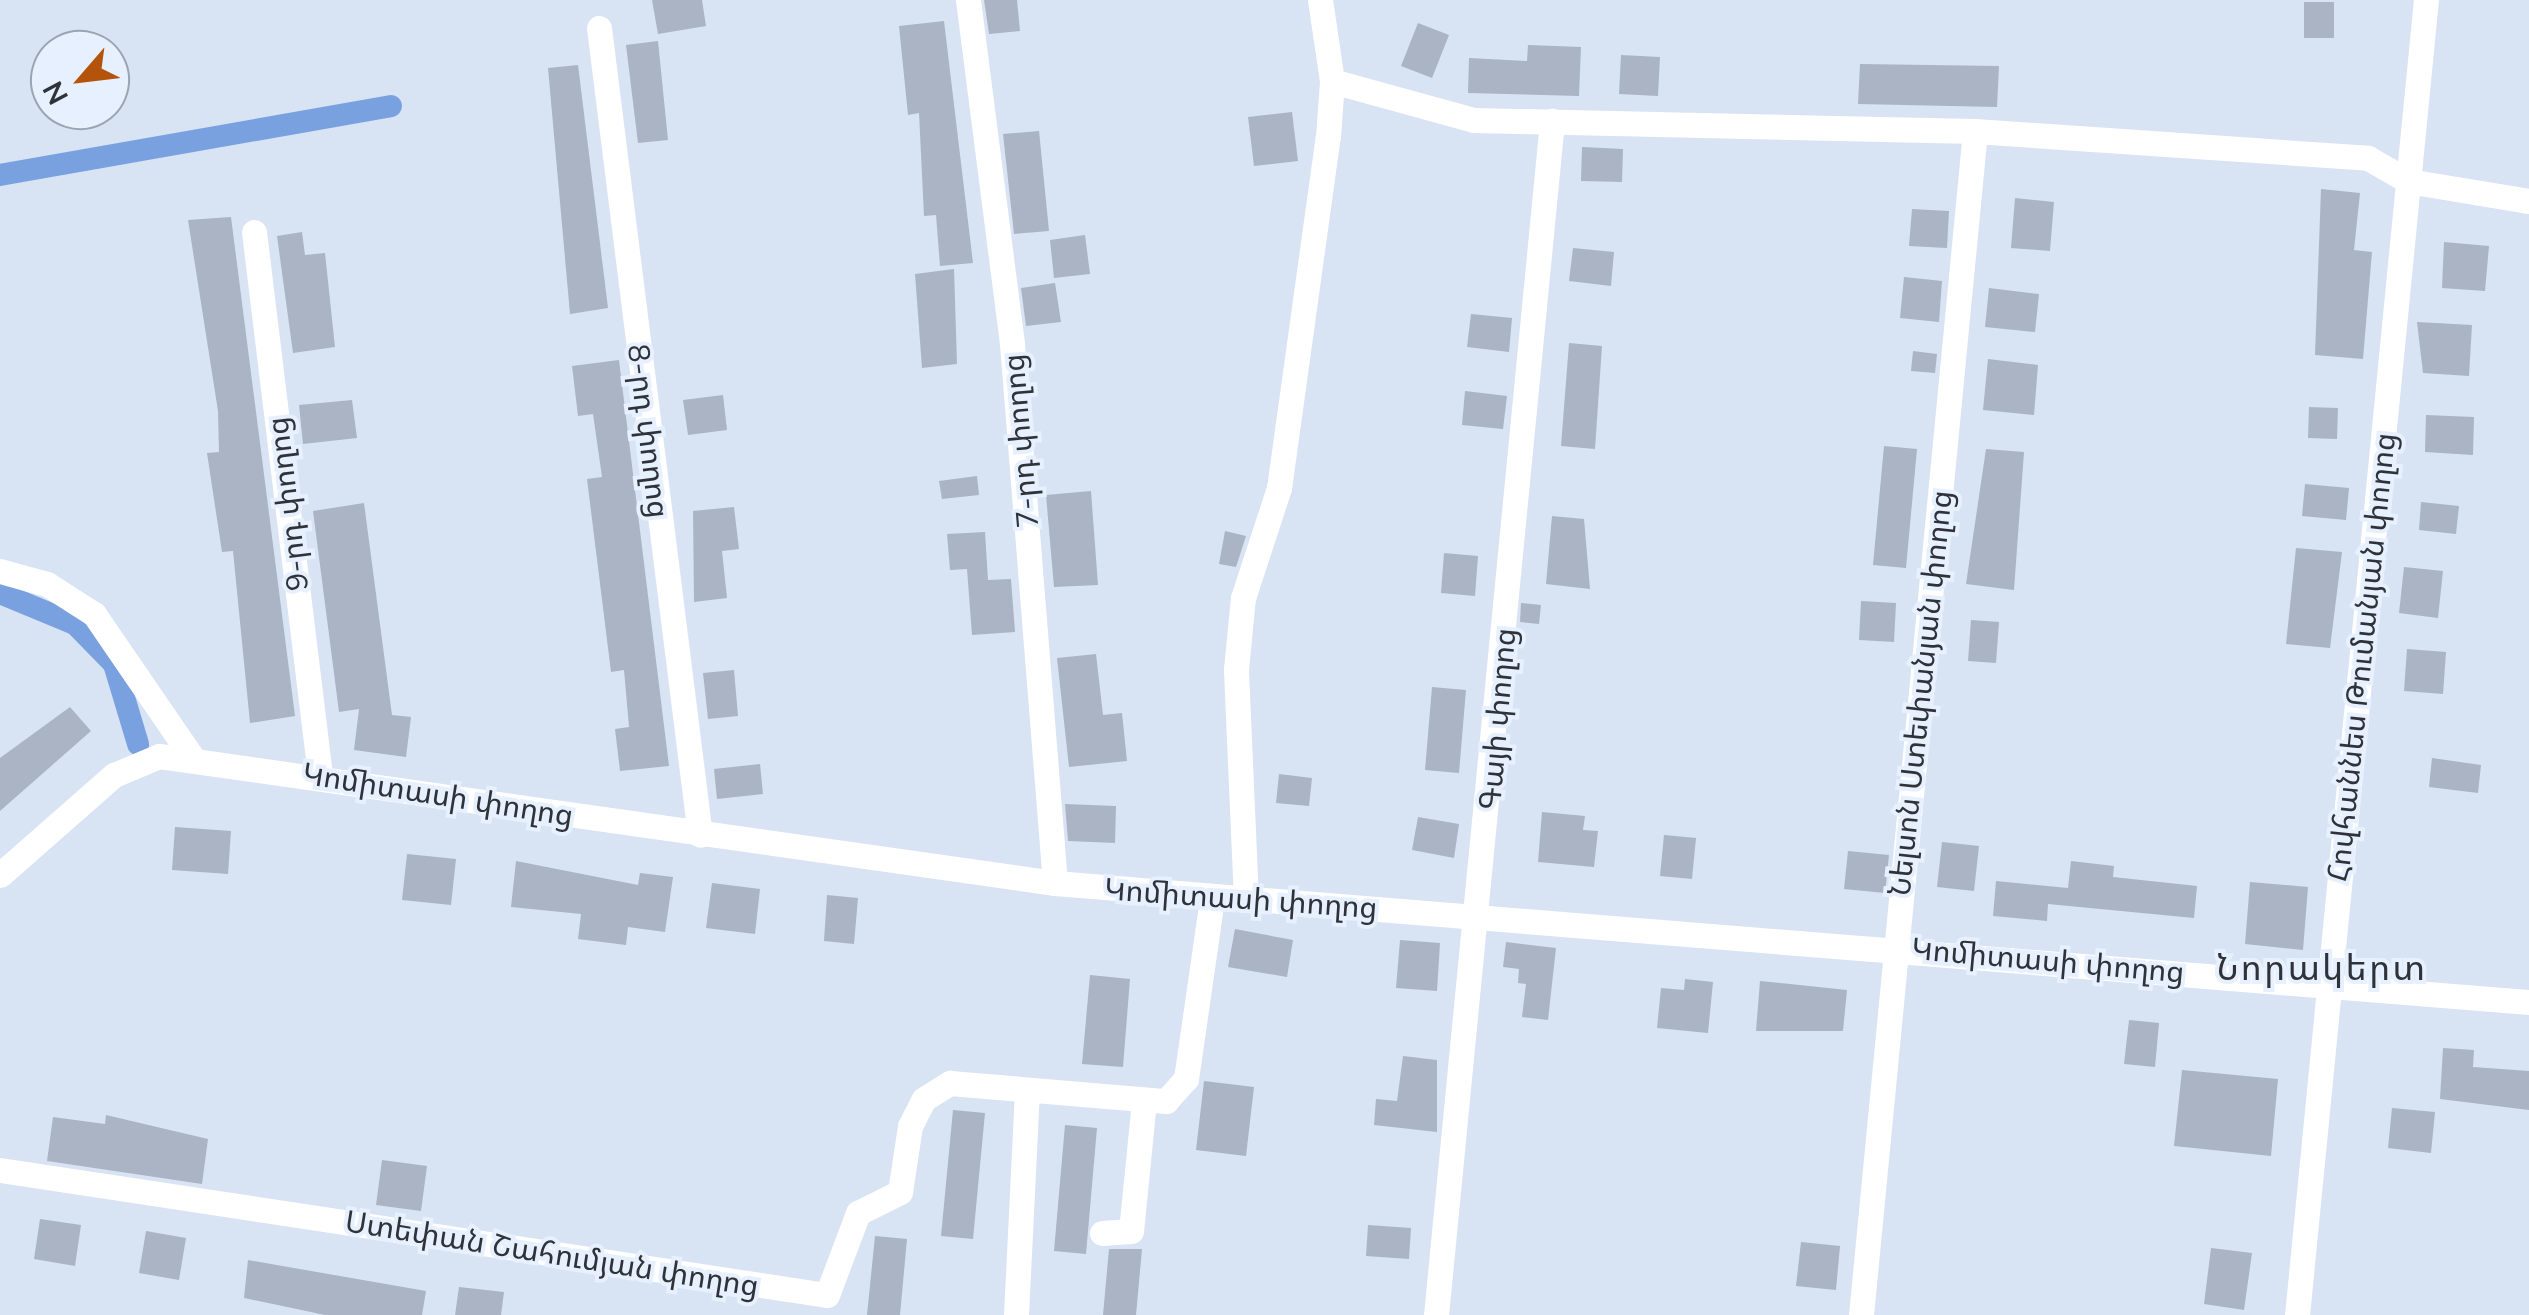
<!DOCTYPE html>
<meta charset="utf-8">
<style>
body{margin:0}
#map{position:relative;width:2529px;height:1315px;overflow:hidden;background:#d8e3f4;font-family:Mulish,"Noto Sans Armenian",sans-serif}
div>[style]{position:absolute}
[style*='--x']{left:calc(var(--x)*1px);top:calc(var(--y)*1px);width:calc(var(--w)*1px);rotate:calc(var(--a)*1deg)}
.canal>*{height:22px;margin:-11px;padding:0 11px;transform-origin:11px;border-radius:11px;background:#79a1e0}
.building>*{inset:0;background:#aab4c4}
.minor>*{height:25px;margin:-12.5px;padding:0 12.5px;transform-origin:12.5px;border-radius:12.5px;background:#fff}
span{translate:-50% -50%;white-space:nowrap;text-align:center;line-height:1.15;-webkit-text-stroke:8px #e7f0fe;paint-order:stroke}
.street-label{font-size:30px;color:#2f3339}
.quarter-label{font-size:35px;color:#2f3339;letter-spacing:2.5px}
.north{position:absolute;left:30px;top:30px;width:100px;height:100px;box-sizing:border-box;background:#e7f0fe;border:2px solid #9da4af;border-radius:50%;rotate:242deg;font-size:28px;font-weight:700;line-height:40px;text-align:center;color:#2f3339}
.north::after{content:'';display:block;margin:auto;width:35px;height:45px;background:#b4540c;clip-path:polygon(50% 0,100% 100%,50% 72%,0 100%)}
</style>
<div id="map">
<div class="canal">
<i style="--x:0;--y:175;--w:397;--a:-10"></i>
<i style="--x:0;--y:593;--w:81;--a:22.5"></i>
<i style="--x:75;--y:624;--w:56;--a:45.7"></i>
<i style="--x:114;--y:664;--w:84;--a:73.3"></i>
</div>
<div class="building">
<i style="clip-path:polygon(652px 0,702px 0,706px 26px,658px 34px)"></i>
<i style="clip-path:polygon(984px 0,1017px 0,1020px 31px,989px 34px)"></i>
<i style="clip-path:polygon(2304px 2px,2334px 2px,2334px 38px,2304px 38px)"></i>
<i style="clip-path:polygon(944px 21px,973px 263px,940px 266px,936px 215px,924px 216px,919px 113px,908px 115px,899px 26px)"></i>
<i style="clip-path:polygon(1418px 23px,1449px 35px,1432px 78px,1401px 66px)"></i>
<i style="clip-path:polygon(658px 41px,668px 140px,638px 143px,626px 45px)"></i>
<i style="clip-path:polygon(1528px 45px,1581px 47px,1579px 96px,1468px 93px,1469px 58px,1527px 61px)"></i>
<i style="clip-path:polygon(1621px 55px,1660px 57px,1658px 96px,1619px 94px)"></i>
<i style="clip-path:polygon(1860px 64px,1999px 66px,1997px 107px,1858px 104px)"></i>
<i style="clip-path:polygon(578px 65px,608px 308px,570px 314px,548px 68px)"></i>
<i style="clip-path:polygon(1292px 112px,1298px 161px,1254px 166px,1248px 117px)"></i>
<i style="clip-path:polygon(1039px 131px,1049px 231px,1014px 234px,1003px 134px)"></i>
<i style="clip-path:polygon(1582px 147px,1623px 149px,1622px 182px,1581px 181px)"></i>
<i style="clip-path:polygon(2321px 189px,2360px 193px,2354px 250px,2372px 252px,2363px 359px,2315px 355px)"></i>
<i style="clip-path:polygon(2015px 198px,2054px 202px,2050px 251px,2011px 248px)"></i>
<i style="clip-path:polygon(1912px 209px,1949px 211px,1947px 248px,1909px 246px)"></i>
<i style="clip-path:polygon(231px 217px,295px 716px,250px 723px,233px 551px,222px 552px,207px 453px,219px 452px,218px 411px,188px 220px)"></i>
<i style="clip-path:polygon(302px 232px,305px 255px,325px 253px,335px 347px,293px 353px,277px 236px)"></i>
<i style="clip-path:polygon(1085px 235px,1090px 274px,1054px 278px,1050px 240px)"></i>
<i style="clip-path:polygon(2444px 242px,2489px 246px,2485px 291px,2442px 288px)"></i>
<i style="clip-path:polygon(1573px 248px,1614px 252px,1611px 286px,1569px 281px)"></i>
<i style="clip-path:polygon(954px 269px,957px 364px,922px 368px,915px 274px)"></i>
<i style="clip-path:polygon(1904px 277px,1942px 281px,1939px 322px,1900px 318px)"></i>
<i style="clip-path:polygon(1055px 283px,1061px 322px,1026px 326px,1021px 288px)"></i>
<i style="clip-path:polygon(1989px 288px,2039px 294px,2035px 332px,1985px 327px)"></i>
<i style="clip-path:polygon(1471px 314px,1512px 318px,1509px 352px,1467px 347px)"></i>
<i style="clip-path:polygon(2417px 322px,2472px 325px,2469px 376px,2423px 373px)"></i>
<i style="clip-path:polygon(1569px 343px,1602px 346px,1595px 449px,1561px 446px)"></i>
<i style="clip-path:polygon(1913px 351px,1937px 354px,1935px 373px,1911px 371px)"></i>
<i style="clip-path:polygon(1988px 359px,2038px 365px,2034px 415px,1983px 410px)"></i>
<i style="clip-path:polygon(619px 360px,669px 766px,620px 771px,615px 729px,629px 727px,624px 670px,611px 672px,587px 479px,602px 477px,593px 414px,578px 416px,572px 366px)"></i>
<i style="clip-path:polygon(1465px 391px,1507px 396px,1503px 429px,1462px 425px)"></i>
<i style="clip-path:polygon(723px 395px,727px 430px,688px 435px,683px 400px)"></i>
<i style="clip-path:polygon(352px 400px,357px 438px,303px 444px,299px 405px)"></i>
<i style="clip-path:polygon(2309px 407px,2338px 408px,2337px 439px,2308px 438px)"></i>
<i style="clip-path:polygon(2426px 415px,2474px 417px,2473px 455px,2425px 452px)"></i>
<i style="clip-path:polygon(1884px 446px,1917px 449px,1906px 568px,1873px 565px)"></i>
<i style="clip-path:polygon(1986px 449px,2024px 452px,2014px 590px,1966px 584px)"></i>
<i style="clip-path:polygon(977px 476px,979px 495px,942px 499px,939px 481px)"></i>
<i style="clip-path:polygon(2305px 484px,2349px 488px,2346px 520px,2302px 516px)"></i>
<i style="clip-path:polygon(1091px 491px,1098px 585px,1054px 587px,1046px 495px)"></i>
<i style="clip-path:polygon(2421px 502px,2459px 506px,2456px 534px,2419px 530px)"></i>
<i style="clip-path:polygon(364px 503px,392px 715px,411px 717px,406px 757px,354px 750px,359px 709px,339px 712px,313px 511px)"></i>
<i style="clip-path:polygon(734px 507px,739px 549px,722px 551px,727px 598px,694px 602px,693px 511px)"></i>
<i style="clip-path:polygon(1552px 516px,1584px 519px,1590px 589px,1546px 584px)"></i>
<i style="clip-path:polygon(1225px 531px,1246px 536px,1236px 567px,1219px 564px)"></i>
<i style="clip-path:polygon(985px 532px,988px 580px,1011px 579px,1015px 632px,972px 635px,967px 569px,950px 570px,947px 534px)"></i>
<i style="clip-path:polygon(2296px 548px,2342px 552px,2330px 648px,2286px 644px)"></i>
<i style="clip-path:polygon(1444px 553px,1478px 556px,1475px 596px,1441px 593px)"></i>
<i style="clip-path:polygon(2404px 567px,2443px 571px,2438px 618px,2399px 613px)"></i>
<i style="clip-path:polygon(1861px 601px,1896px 603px,1894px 642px,1859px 640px)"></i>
<i style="clip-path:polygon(1521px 603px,1541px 605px,1539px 624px,1520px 622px)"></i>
<i style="clip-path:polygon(1971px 620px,1999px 622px,1996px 663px,1968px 661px)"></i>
<i style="clip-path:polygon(2407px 649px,2446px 652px,2443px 694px,2404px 691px)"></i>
<i style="clip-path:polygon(1096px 654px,1103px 715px,1122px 713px,1127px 761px,1069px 767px,1057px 658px)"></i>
<i style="clip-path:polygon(734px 670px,738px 716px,708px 719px,703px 673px)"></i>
<i style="clip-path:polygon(1432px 687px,1466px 690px,1459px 773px,1425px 770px)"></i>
<i style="clip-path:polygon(70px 707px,91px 731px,0 811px,0 758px)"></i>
<i style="clip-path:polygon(2432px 758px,2481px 765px,2478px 793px,2429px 787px)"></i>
<i style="clip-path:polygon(760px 764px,763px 794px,717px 799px,714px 769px)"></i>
<i style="clip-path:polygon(1279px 774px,1312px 778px,1309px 806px,1276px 803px)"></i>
<i style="clip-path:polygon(1065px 804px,1116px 806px,1115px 843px,1068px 841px)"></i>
<i style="clip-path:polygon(1542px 812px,1585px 816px,1583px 830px,1598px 831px,1594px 867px,1538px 862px)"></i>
<i style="clip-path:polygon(1418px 817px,1459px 824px,1454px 858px,1412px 850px)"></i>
<i style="clip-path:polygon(175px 827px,231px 831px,228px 874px,172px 870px)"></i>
<i style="clip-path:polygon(1664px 835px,1696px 838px,1692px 879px,1660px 876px)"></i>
<i style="clip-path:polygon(1942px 842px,1979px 846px,1974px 891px,1937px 887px)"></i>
<i style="clip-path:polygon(1848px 851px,1889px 855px,1885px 893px,1844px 889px)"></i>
<i style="clip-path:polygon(407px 854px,456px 859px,451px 905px,402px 900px)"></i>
<i style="clip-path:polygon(516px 861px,638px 885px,640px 873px,673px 877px,665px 932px,628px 927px,626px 945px,578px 939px,581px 914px,511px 907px)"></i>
<i style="clip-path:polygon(2071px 861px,2114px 866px,2113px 877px,2197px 886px,2194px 918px,2048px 904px,2047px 921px,1993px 916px,1996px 881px,2068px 888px)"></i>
<i style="clip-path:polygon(2250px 882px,2308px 887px,2303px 950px,2245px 944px)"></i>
<i style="clip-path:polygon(712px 883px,760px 889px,755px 934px,706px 928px)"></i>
<i style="clip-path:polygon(827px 895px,858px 898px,854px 944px,824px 941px)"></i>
<i style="clip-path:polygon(1235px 929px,1293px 940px,1287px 977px,1228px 967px)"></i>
<i style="clip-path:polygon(1400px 940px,1440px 943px,1437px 991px,1396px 988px)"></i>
<i style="clip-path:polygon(1506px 942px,1556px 948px,1548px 1020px,1522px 1017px,1526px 984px,1518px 983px,1519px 969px,1503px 967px)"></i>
<i style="clip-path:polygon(1090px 975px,1130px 979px,1123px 1067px,1082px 1064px)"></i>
<i style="clip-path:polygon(1685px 979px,1713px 982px,1708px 1033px,1657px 1028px,1661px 988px,1684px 990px)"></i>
<i style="clip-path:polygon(1760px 981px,1847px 990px,1843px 1031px,1756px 1031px)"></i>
<i style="clip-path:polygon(2129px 1020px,2159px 1023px,2155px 1067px,2124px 1064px)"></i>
<i style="clip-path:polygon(2443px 1048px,2474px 1050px,2473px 1067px,2529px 1071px,2529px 1110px,2440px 1099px)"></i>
<i style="clip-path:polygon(1403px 1056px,1437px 1060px,1437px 1132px,1374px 1125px,1376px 1099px,1397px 1101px)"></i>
<i style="clip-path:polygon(2182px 1070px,2278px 1079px,2271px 1156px,2174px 1146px)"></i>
<i style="clip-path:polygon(1204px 1081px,1254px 1087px,1246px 1156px,1196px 1150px)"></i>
<i style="clip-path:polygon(2392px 1108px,2435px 1112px,2431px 1153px,2388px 1148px)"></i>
<i style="clip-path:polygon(953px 1110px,985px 1113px,973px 1239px,941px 1236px)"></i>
<i style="clip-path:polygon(106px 1115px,208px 1139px,202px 1184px,47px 1161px,53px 1117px,105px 1124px)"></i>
<i style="clip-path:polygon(1065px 1125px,1097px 1128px,1086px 1254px,1054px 1251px)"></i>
<i style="clip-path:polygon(382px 1160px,427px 1166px,421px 1211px,376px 1205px)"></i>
<i style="clip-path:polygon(40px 1219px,81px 1225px,75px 1266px,34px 1259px)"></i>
<i style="clip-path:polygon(1368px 1225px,1411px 1228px,1409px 1259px,1366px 1256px)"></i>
<i style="clip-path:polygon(146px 1231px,186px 1238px,179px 1280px,139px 1273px)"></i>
<i style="clip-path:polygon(875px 1236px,907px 1239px,900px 1315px,867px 1315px)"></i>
<i style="clip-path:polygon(1801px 1242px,1840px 1246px,1836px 1290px,1796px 1286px)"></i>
<i style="clip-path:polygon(2211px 1248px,2252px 1253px,2244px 1310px,2204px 1304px)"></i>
<i style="clip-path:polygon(1109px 1249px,1142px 1249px,1136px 1315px,1103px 1315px)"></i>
<i style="clip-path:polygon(248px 1260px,426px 1291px,422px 1315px,325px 1315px,244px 1298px)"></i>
<i style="clip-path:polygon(459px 1287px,504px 1292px,501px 1315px,455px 1315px)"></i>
</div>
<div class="minor">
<i style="--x:968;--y:0;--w:347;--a:82.7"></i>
<i style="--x:1012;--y:344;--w:541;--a:85.44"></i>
<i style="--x:599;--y:28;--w:813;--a:82.87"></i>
<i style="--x:1332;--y:81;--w:147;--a:15.4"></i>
<i style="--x:1474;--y:120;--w:501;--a:1.26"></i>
<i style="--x:1975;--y:131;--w:394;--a:3.9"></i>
<i style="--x:2368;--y:158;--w:46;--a:29.9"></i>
<i style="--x:2408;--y:181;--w:123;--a:9.4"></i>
<i style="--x:254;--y:232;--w:547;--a:83.07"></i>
<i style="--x:0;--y:571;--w:49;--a:15.5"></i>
<i style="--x:47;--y:584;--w:56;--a:32.6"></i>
<i style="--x:94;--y:614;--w:177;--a:55.6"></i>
<i style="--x:0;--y:875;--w:152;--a:-41.3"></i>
<i style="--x:114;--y:775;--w:49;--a:-22.9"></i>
<i style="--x:159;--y:756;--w:905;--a:8.07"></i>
<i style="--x:1055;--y:883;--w:1479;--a:4.62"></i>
<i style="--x:1246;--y:900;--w:231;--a:-92.5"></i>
<i style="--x:1236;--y:669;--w:71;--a:-84.4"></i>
<i style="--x:1243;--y:598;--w:116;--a:-71.9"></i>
<i style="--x:1279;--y:488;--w:354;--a:-82.1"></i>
<i style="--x:1328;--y:137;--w:56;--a:-85.9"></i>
<i style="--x:1332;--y:81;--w:82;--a:-98.4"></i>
<i style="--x:0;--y:1170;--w:836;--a:8.6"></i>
<i style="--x:827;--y:1295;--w:88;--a:-69.3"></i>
<i style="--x:858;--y:1213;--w:47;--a:-26.6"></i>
<i style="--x:900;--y:1192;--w:67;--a:-81.4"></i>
<i style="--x:910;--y:1126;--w:30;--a:-63"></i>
<i style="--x:924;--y:1099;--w:31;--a:-32"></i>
<i style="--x:950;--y:1083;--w:217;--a:4.8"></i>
<i style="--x:1166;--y:1101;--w:30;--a:-48"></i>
<i style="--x:1186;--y:1079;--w:182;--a:-81.8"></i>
<i style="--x:1102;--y:1233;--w:29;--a:-4"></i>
<i style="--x:1131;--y:1231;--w:131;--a:-84.3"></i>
<i style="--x:1016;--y:1315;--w:221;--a:-87.2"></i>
<i style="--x:1436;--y:1315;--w:1200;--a:-84.45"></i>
<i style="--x:1861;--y:1315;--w:1189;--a:-84.5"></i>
<i style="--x:2297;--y:1315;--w:1321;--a:-84.4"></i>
</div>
<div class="street-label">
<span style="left:649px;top:431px;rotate:83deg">8-րդ փողոց</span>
<span style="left:1020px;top:441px;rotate:-95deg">7-րդ փողոց</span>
<span style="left:287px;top:504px;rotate:-97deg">9-րդ փողոց</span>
<span style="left:2361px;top:657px;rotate:-84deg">Հովհաննես Թումանյան փողոց</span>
<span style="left:1920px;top:693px;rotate:-84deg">Նելսոն Ստեփանյան փողոց</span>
<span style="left:1497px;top:719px;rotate:-85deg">Գայի փողոց</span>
<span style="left:438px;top:794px;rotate:9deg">Կոմիտասի փողոց</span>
<span style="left:1241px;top:898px;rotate:4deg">Կոմիտասի փողոց</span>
<span style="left:2048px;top:960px;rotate:5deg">Կոմիտասի փողոց</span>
<span style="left:552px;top:1253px;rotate:9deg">Ստեփան Շահումյան փողոց</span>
</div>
<div class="quarter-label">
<span style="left:2322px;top:967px">Նորակերտ</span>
</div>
<div class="north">N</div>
</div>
